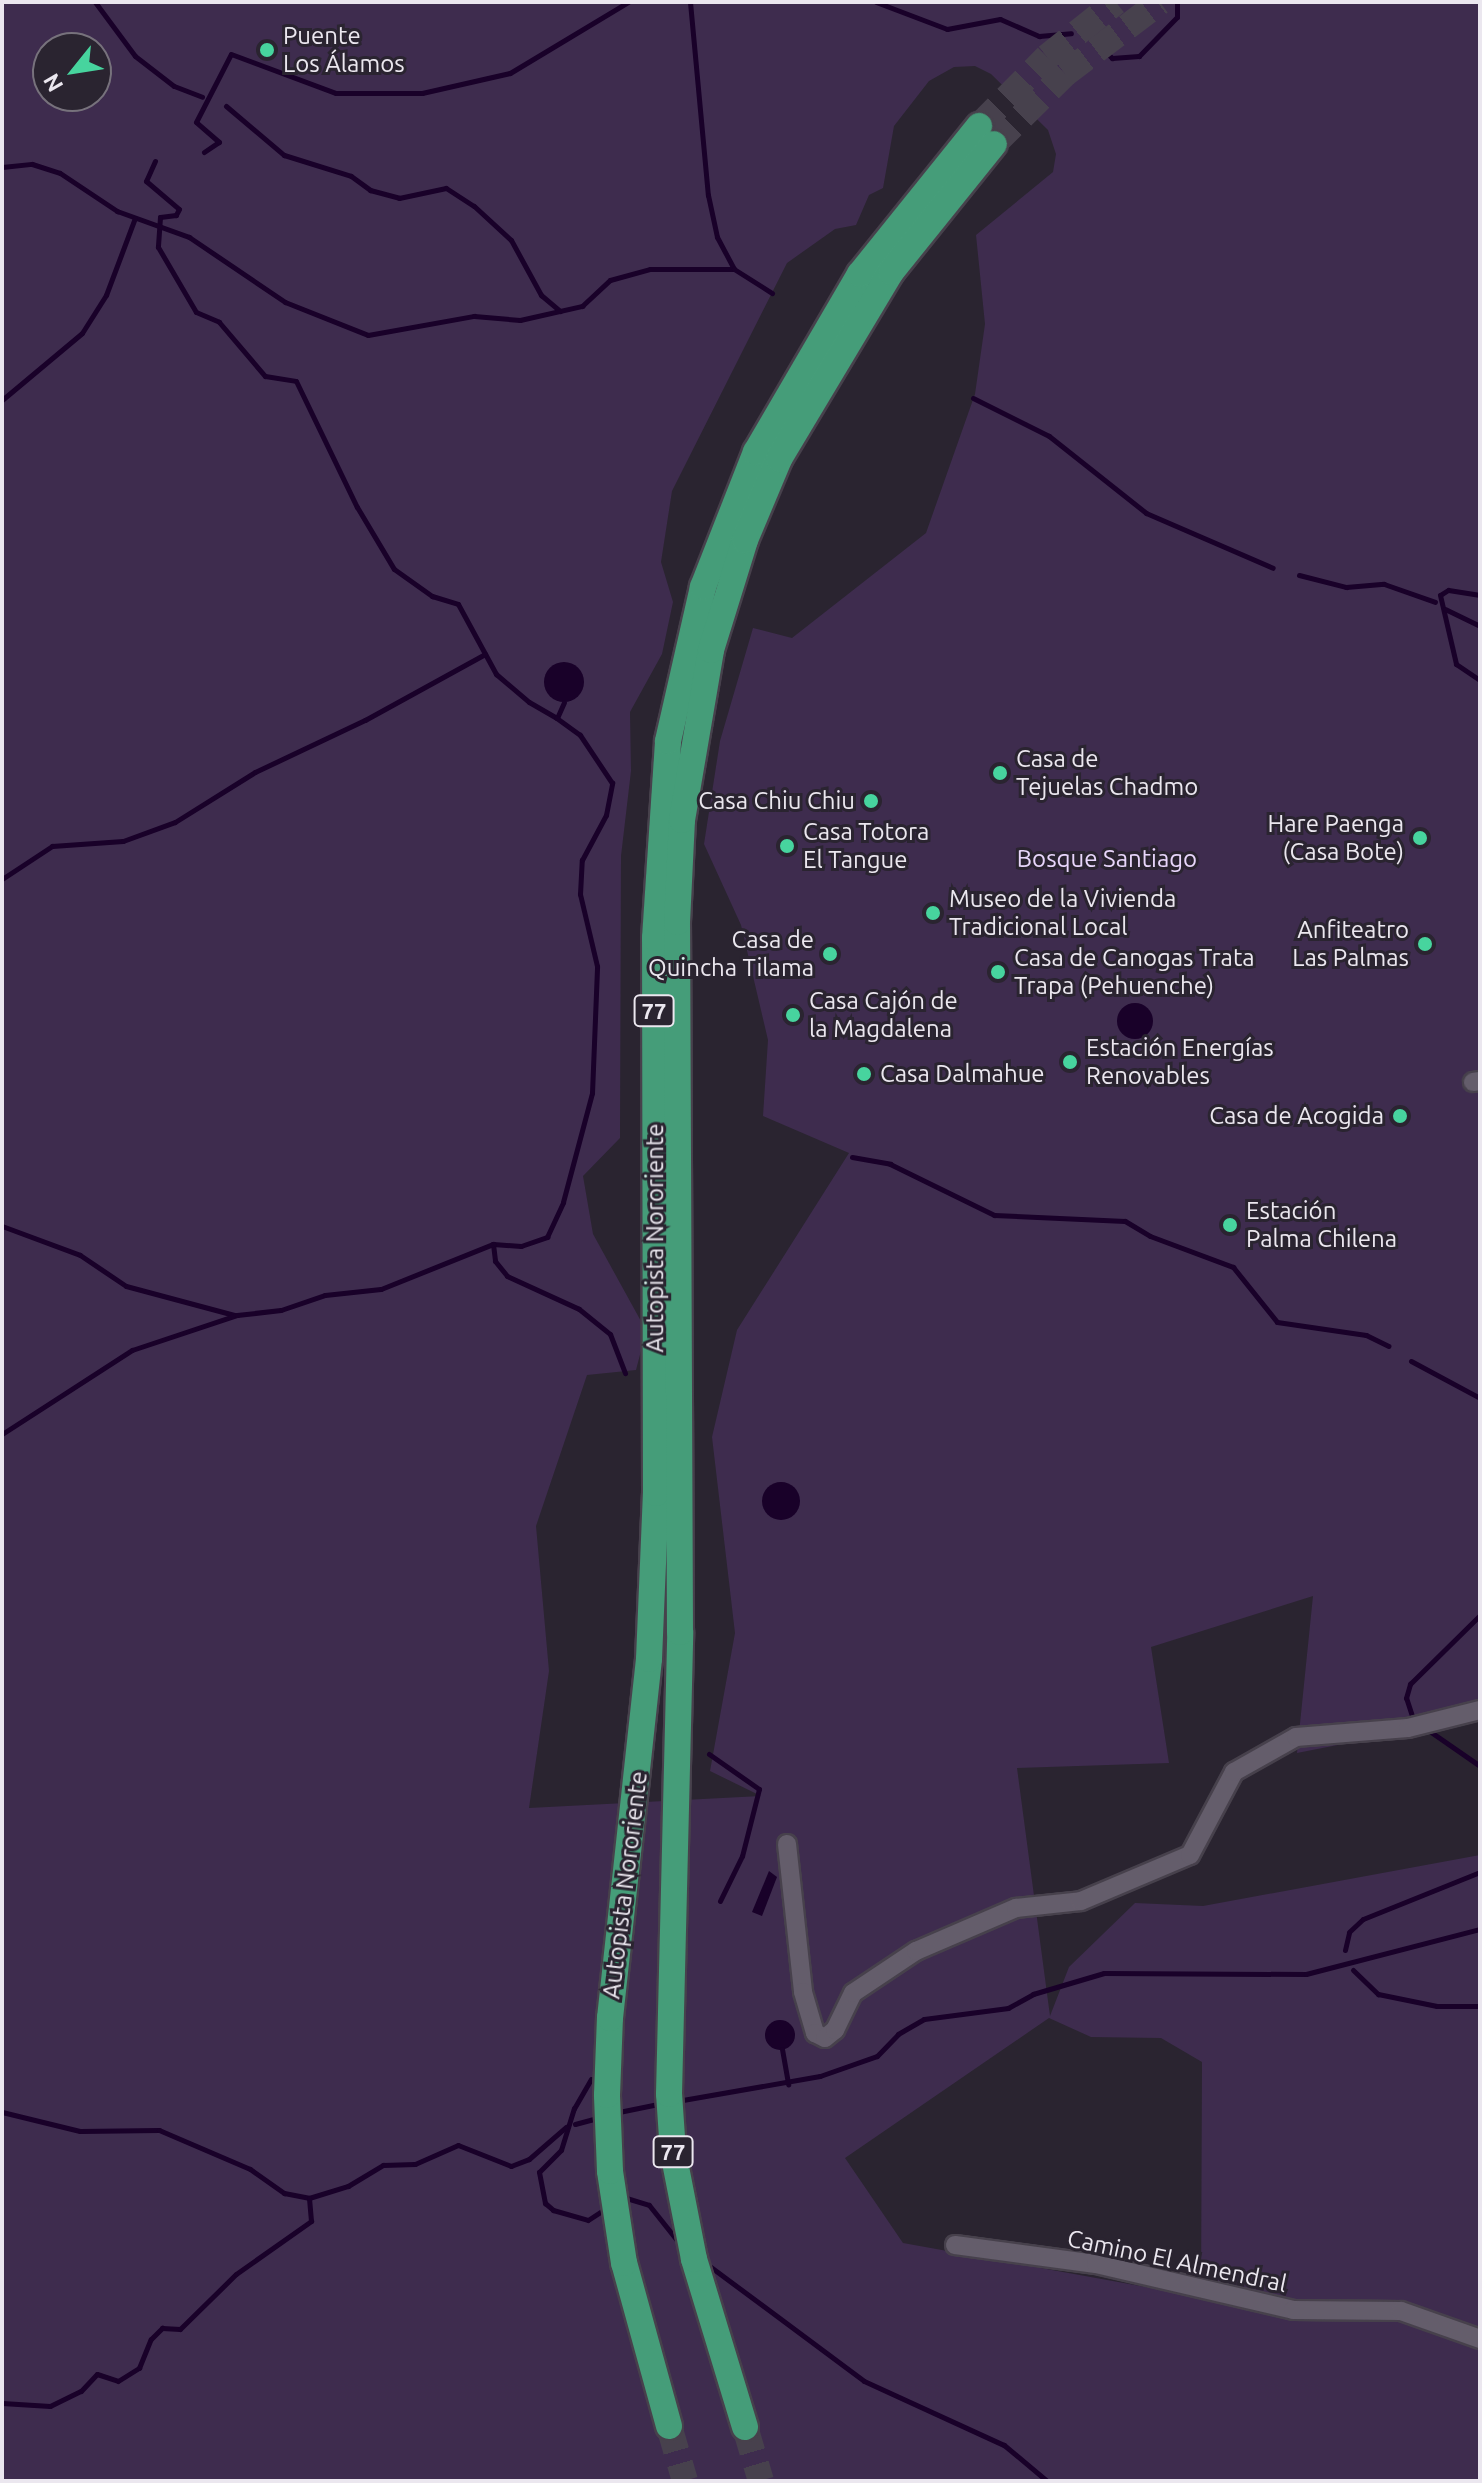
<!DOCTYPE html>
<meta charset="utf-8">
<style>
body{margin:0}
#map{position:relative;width:1482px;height:2483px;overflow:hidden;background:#2a2430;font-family:Ubuntu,sans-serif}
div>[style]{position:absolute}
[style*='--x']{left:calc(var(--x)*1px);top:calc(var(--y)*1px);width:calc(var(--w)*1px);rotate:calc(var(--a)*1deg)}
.green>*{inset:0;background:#3e2c4e}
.water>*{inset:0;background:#190129}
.round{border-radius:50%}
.stream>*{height:5px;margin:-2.5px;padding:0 2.5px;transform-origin:2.5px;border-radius:2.5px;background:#190129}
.highway-tunnel>*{height:26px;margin-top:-13px;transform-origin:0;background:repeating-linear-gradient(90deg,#47414d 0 26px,transparent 0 39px)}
.roads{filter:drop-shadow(2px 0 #47414c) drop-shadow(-2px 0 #47414c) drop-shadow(0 2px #47414c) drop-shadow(0 -2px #47414c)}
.minor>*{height:18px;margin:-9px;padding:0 9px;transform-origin:9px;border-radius:9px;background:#645d6b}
.highway>*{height:26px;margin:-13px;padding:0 13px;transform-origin:13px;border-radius:13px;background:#459d79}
.dots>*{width:22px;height:22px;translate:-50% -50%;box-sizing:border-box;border:4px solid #2a2430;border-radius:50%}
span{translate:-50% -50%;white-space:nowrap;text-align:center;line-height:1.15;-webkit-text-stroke:6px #2a2430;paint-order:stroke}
.shield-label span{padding:2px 6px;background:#2a2430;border:2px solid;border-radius:6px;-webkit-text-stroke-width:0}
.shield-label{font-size:22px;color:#ebe7ef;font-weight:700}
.poi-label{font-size:24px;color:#ebe7ef}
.left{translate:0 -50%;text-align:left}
.right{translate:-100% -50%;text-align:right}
.park-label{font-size:24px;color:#e8d6fb}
.street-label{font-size:24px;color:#ebe7ef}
.frame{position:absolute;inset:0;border:4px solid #ebe7ef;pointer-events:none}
.north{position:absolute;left:32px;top:32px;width:80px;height:80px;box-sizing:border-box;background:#2a2430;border:2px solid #77727c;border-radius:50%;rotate:240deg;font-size:22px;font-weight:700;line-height:32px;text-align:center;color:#ebe7ef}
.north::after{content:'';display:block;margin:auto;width:28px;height:36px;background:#47d49e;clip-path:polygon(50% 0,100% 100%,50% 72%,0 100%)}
</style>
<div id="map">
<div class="green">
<i style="clip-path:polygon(evenodd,2px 2px,1480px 2px,1480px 1717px,1297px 1753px,1313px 1596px,1151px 1647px,1169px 1763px,1017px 1768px,1050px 2016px,1069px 1967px,1135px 1903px,1203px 1906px,1480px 1855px,1480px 2481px,2px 2481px,2px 2px,48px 48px,96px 48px,96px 96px,48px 96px,48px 48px,2px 2px,975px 66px,991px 74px,1048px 130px,1056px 154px,1053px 172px,976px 235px,985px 324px,975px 394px,926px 533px,792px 638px,753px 628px,720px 741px,704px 844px,741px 925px,768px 1040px,763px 1116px,849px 1153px,737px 1330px,712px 1437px,735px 1633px,710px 1771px,761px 1796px,529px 1808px,549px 1671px,536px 1526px,587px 1375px,636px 1370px,642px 1347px,642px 1323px,593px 1234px,583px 1176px,620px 1138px,621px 856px,631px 771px,630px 712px,662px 654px,673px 602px,661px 562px,672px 491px,787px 263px,835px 229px,856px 225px,869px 195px,883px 188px,894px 126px,929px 81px,954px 67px,975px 66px,2px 2px,1049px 2018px,1091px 2037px,1161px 2038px,1202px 2062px,1201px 2297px,903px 2243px,845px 2158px,1049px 2018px)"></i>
</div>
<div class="water">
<i class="round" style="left:544px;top:662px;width:40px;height:40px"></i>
<i class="round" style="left:1117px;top:1003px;width:36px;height:36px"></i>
<i class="round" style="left:762px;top:1482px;width:38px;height:38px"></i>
<i style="clip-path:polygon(769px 1871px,777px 1877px,762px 1916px,752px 1912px)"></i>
<i class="round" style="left:765px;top:2020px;width:30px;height:30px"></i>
</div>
<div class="stream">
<i style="--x:95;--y:2;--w:67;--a:53.5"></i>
<i style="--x:135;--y:56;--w:49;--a:37.6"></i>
<i style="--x:174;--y:86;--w:30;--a:21"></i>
<i style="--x:690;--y:2;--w:194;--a:84.7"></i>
<i style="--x:708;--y:195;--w:43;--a:77.9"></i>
<i style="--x:717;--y:237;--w:36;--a:62"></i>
<i style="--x:876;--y:2;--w:76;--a:20.8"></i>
<i style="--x:947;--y:29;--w:54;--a:-10.7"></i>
<i style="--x:1000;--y:19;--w:43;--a:23.6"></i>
<i style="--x:1039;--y:36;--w:32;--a:-5"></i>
<i style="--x:1103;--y:49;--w:13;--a:45"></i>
<i style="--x:1112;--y:58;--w:27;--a:-4"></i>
<i style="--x:1139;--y:56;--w:54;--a:-45.7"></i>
<i style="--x:1177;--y:17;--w:15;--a:-90"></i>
<i style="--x:226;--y:106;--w:76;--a:40.2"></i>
<i style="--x:284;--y:155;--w:70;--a:17.4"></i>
<i style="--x:351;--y:176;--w:24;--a:36"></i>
<i style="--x:370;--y:190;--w:30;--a:15"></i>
<i style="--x:399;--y:198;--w:48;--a:-12"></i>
<i style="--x:446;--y:188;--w:33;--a:33"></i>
<i style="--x:474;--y:206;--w:50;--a:42.6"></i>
<i style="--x:511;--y:240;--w:63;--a:61.4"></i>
<i style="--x:541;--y:295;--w:25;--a:40"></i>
<i style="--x:204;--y:152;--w:18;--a:-34"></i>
<i style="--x:219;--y:142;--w:30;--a:-139"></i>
<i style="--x:196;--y:122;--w:76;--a:-62.8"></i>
<i style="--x:231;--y:54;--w:112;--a:20.4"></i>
<i style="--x:336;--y:93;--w:86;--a:0"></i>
<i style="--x:422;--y:93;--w:90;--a:-12.8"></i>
<i style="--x:510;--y:73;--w:138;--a:-31"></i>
<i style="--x:155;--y:161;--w:22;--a:114"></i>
<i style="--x:146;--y:181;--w:43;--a:40.3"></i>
<i style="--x:179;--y:209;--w:7;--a:117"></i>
<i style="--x:176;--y:215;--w:16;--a:173"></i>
<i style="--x:160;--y:217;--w:30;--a:94"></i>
<i style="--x:158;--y:247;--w:75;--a:59.7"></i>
<i style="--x:196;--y:312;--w:25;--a:23"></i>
<i style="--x:219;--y:322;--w:71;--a:49.6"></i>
<i style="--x:265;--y:376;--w:31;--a:9"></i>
<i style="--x:296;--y:381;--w:140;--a:64.2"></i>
<i style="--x:357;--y:507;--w:72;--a:59.2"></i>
<i style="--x:394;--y:569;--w:47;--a:35.4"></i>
<i style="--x:432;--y:596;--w:27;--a:17"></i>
<i style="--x:458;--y:604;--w:80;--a:61.5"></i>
<i style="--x:496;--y:674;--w:43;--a:40.3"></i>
<i style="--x:529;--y:702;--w:32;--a:30"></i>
<i style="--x:557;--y:718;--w:17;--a:-66"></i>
<i style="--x:2;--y:167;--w:30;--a:-6"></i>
<i style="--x:32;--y:164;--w:29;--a:18"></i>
<i style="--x:60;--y:173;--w:69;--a:33.7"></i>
<i style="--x:117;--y:211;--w:77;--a:19.9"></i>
<i style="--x:189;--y:237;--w:116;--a:34.1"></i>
<i style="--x:285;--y:302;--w:89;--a:21.7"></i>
<i style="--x:368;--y:335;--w:108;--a:-10.2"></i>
<i style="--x:474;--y:316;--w:46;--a:5"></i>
<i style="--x:520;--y:320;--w:64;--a:-12.7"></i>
<i style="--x:582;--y:306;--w:38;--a:-43"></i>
<i style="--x:610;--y:280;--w:41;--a:-15.4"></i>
<i style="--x:650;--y:269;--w:84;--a:0"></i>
<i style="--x:734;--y:269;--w:45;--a:32.3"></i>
<i style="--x:973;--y:398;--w:85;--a:26.6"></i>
<i style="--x:1049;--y:436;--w:124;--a:38.4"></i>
<i style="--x:1146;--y:513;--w:138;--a:23.4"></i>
<i style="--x:2;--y:400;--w:104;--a:-39.9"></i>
<i style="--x:82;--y:333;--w:45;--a:-57.7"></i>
<i style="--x:106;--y:295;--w:82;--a:-69.4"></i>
<i style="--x:1299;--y:575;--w:49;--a:14.3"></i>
<i style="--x:1346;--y:587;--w:38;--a:-5"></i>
<i style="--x:1384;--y:584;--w:54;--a:19.4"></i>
<i style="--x:1480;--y:595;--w:32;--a:-171"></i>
<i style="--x:1448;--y:590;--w:9;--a:148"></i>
<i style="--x:1440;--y:595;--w:71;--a:76.9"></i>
<i style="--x:1456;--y:664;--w:29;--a:34"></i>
<i style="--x:1445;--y:609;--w:39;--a:26"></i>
<i style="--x:2;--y:879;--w:60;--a:-33.4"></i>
<i style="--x:52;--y:846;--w:71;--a:-4"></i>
<i style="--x:123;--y:841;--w:55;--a:-20.1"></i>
<i style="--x:175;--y:822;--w:94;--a:-32"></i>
<i style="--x:255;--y:772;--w:122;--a:-25.3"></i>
<i style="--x:365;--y:720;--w:137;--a:-28.8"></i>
<i style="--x:852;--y:1157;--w:39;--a:10"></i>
<i style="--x:890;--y:1164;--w:116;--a:26.1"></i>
<i style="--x:994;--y:1215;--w:131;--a:2.6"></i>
<i style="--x:1125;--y:1221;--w:29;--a:31"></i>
<i style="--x:1150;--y:1236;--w:89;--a:20.5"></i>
<i style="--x:1233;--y:1267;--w:70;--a:51.3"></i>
<i style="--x:1277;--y:1322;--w:90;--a:8.3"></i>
<i style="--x:1366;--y:1335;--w:25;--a:26"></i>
<i style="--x:2;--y:1226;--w:83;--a:20.4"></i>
<i style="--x:80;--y:1255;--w:55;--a:34"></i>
<i style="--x:126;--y:1286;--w:112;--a:15"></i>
<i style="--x:493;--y:1244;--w:28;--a:4"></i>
<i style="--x:521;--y:1246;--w:28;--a:-19"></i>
<i style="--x:547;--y:1237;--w:38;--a:-65"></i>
<i style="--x:563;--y:1202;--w:113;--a:-75.1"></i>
<i style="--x:592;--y:1093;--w:127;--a:-87.7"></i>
<i style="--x:597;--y:966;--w:74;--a:-103.3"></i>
<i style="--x:580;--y:894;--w:34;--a:-87"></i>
<i style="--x:582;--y:860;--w:51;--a:-61.9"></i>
<i style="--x:606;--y:815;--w:33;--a:-79"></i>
<i style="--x:612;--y:783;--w:58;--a:-123.7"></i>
<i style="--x:580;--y:735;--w:29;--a:-144"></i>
<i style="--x:493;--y:1244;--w:17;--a:83"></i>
<i style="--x:495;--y:1261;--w:19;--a:51"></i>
<i style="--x:507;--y:1276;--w:79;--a:24.6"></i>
<i style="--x:579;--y:1309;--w:40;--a:39"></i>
<i style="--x:610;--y:1334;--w:42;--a:69"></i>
<i style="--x:1411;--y:1361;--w:78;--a:28.2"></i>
<i style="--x:2;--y:1434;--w:155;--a:-32.9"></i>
<i style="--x:132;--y:1350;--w:111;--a:-18.4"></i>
<i style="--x:237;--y:1315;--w:44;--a:-6.5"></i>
<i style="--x:281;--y:1310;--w:46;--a:-18.8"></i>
<i style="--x:325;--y:1295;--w:56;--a:-6.1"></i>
<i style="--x:381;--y:1289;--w:121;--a:-21.9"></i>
<i style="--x:1413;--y:1719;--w:22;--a:-108"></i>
<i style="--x:1406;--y:1698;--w:15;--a:-74"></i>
<i style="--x:1410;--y:1684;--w:98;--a:-44.6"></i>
<i style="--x:1428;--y:1730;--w:63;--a:34.7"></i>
<i style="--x:709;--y:1754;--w:61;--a:35"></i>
<i style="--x:759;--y:1789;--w:69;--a:104.2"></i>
<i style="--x:742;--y:1856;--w:50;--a:116.1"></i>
<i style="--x:1345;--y:1950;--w:18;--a:-77"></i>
<i style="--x:1349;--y:1932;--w:19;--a:-43"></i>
<i style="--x:1363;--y:1919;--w:126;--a:-21.9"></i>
<i style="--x:1353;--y:1970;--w:35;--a:44"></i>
<i style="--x:1378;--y:1994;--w:60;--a:11.5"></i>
<i style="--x:1437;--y:2006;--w:43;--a:0"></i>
<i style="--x:782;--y:2049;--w:36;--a:80"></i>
<i style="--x:591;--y:2079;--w:34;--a:120"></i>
<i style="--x:574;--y:2108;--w:44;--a:107.2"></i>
<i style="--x:561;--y:2150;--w:31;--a:135"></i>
<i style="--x:539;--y:2172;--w:32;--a:79"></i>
<i style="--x:545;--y:2203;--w:11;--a:41"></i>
<i style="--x:553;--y:2210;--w:36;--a:16"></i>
<i style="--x:588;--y:2220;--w:24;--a:-33"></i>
<i style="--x:677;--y:2101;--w:145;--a:-9.9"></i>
<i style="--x:820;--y:2076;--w:60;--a:-19.3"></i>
<i style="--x:877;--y:2056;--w:30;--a:-46"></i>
<i style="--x:898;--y:2034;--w:30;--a:-30"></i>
<i style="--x:924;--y:2019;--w:85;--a:-7.5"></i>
<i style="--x:1008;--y:2008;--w:29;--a:-29"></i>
<i style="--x:1033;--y:1994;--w:74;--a:-16.5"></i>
<i style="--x:1104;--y:1973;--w:202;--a:0.3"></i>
<i style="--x:1306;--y:1974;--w:180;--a:-14.5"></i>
<i style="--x:2;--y:2112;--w:80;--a:13.7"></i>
<i style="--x:80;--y:2131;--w:79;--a:-0.7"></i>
<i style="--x:159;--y:2130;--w:99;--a:23.2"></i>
<i style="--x:250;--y:2169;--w:42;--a:35.2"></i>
<i style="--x:284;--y:2193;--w:25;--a:11"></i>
<i style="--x:309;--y:2198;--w:41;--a:-17.1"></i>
<i style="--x:348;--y:2186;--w:41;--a:-31"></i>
<i style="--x:383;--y:2165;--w:32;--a:-2"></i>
<i style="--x:415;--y:2164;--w:47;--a:-23.8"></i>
<i style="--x:458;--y:2145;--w:57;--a:21.6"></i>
<i style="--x:511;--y:2166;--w:19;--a:-21"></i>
<i style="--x:529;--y:2159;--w:49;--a:-40.9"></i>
<i style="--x:614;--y:2113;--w:50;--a:-11.5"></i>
<i style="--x:575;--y:2124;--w:27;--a:-15"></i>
<i style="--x:623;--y:2197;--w:27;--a:17"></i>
<i style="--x:649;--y:2205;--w:50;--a:51.5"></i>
<i style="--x:704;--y:2262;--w:199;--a:36.6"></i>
<i style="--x:864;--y:2381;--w:154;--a:24.6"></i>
<i style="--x:1004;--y:2445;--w:56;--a:39.9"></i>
<i style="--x:2;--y:2403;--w:48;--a:3.6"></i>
<i style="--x:50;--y:2406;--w:34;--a:-26"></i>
<i style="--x:81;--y:2391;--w:23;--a:-47"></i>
<i style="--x:97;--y:2374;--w:22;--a:18"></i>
<i style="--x:118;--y:2381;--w:25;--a:-32"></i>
<i style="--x:139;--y:2368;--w:31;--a:-68"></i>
<i style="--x:151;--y:2339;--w:16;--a:-45"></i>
<i style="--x:162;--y:2328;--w:18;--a:3"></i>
<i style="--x:180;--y:2329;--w:78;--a:-44.5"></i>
<i style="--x:236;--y:2274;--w:92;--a:-35.2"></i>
<i style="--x:311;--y:2221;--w:23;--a:-95"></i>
</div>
<div class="highway-tunnel">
<i style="--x:979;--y:126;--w:97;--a:-45.4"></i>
<i style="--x:1047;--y:57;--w:88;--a:-38.6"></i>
<i style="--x:994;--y:144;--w:100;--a:-44.6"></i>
<i style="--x:1065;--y:74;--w:119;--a:-37.2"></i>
<i style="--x:669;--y:2426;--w:57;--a:73.8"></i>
<i style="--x:745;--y:2427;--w:56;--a:73.5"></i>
</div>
<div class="roads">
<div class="minor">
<i style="--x:1473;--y:1082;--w:7;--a:-8"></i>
<i style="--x:787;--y:1844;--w:149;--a:83.8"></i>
<i style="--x:803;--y:1992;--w:43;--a:73.7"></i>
<i style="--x:815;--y:2033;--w:11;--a:27"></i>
<i style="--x:825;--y:2038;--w:13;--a:-39"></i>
<i style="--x:835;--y:2030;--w:41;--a:-64.1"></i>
<i style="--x:853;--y:1993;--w:76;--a:-33.7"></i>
<i style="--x:916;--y:1951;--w:109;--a:-23.3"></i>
<i style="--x:1016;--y:1908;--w:65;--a:-6.1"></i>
<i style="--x:1081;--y:1901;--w:118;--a:-22.9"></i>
<i style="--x:1190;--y:1855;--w:94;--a:-62.1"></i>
<i style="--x:1234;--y:1772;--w:71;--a:-29.4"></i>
<i style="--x:1296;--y:1737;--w:112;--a:-4.6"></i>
<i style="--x:1408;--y:1728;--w:74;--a:-14"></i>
<i style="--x:955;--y:2245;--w:142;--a:7.7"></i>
<i style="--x:1096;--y:2264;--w:202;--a:13.1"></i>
<i style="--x:1293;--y:2310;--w:108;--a:0.5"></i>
<i style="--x:1401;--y:2311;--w:84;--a:19.5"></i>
</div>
<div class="highway">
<i style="--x:669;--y:2426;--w:169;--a:-105.4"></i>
<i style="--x:624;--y:2263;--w:93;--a:-98.7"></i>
<i style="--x:610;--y:2171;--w:76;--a:-92.3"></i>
<i style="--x:607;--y:2095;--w:77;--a:-87.8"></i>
<i style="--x:610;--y:2018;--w:361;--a:-83.8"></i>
<i style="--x:649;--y:1659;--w:166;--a:-87.6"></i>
<i style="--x:656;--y:1493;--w:555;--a:-90.1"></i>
<i style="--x:655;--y:938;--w:197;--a:-86.2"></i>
<i style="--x:668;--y:741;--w:158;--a:-77.2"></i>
<i style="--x:703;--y:587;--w:145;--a:-68.6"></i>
<i style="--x:756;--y:452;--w:206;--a:-59.7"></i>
<i style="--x:860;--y:274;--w:190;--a:-51.2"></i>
<i style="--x:745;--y:2427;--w:176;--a:-106.9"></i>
<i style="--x:694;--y:2259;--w:109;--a:-101.1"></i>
<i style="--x:673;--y:2152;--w:58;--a:-93.9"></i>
<i style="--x:669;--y:2094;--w:462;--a:-88.6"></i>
<i style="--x:680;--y:1632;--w:710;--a:-90.24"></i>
<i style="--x:677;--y:922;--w:102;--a:-87.2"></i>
<i style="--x:682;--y:820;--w:172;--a:-80.3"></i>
<i style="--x:711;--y:650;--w:115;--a:-72.8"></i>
<i style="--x:745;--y:540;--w:88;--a:-67.2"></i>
<i style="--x:779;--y:459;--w:218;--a:-59.1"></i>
<i style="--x:891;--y:272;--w:164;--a:-51.2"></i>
</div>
</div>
<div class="dots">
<i style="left:267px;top:50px;background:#47d49e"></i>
<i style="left:1000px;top:773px;background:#47d49e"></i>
<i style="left:871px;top:801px;background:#47d49e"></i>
<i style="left:1420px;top:838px;background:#47d49e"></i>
<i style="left:787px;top:846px;background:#47d49e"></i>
<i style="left:933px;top:913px;background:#47d49e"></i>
<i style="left:1425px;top:944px;background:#47d49e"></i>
<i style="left:830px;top:954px;background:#47d49e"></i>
<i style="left:998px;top:972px;background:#47d49e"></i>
<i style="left:793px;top:1015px;background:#47d49e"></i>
<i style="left:1070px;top:1062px;background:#47d49e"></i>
<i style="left:864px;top:1074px;background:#47d49e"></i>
<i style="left:1400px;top:1116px;background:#47d49e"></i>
<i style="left:1230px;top:1225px;background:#47d49e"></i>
</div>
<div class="shield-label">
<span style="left:654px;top:1011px">77</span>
<span style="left:673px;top:2152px">77</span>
</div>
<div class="poi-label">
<span class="left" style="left:283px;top:50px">Puente<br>Los Álamos</span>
<span class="left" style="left:1016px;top:773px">Casa de<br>Tejuelas Chadmo</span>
<span class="right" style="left:855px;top:801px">Casa Chiu Chiu</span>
<span class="right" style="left:1404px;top:838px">Hare Paenga<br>(Casa Bote)</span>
<span class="left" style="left:803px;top:846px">Casa Totora<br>El Tangue</span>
<span class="left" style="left:949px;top:913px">Museo de la Vivienda<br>Tradicional Local</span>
<span class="right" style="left:1409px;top:944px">Anfiteatro<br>Las Palmas</span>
<span class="right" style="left:814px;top:954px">Casa de<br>Quincha Tilama</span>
<span class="left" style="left:1014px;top:972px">Casa de Canogas Trata<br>Trapa (Pehuenche)</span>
<span class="left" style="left:809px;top:1015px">Casa Cajón de<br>la Magdalena</span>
<span class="left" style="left:1086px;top:1062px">Estación Energías<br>Renovables</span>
<span class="left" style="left:880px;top:1074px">Casa Dalmahue</span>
<span class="right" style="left:1384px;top:1116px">Casa de Acogida</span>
<span class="left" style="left:1246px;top:1225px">Estación<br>Palma Chilena</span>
</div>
<div class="park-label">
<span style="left:1107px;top:859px">Bosque Santiago</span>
</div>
<div class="street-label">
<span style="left:655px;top:1238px;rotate:-90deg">Autopista Nororiente</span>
<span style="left:625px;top:1885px;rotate:-83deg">Autopista Nororiente</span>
<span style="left:1177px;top:2261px;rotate:12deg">Camino El Almendral</span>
</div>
<div class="frame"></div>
<div class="north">N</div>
</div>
